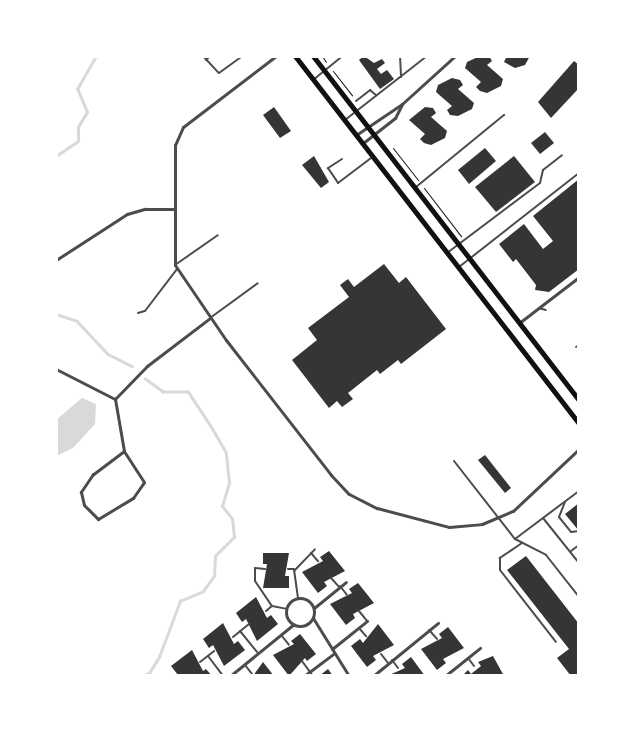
<!DOCTYPE html>
<style>
body{margin:0}
#map{position:relative;width:635px;height:732px;overflow:hidden;background:#fff;font-family:Poppins,sans-serif}
div>[style]{position:absolute}
[style*='--x']{left:calc(var(--x)*1px);top:calc(var(--y)*1px);width:calc(var(--w)*1px);rotate:calc(var(--a)*1deg)}
.water>*{inset:0;background:#d9d9d9}
.stream>*{height:2.5px;margin:-1.25px;padding:0 1.25px;transform-origin:1.25px;border-radius:1.25px;background:#d9d9d9}
.building>*{inset:0;background:#353535}
.path>*{height:1px;margin:-0.5px;padding:0 0.5px;transform-origin:0.5px;border-radius:0.5px;background:#111}
.service>*{height:2px;margin:-1px;padding:0 1px;transform-origin:1px;border-radius:1px;background:#4c4c4c}
.minor>*{height:3px;margin:-1.5px;padding:0 1.5px;transform-origin:1.5px;border-radius:1.5px;background:#4c4c4c}
.minor>.ring{margin:-1.5px;padding:0;box-sizing:content-box;background:none;border:3px solid #4c4c4c;border-radius:50%}
.primary>*{height:5px;margin:-2.5px;padding:0 2.5px;transform-origin:2.5px;border-radius:2.5px;background:#111}
span{translate:-50% -50%;white-space:nowrap;text-align:center;line-height:1.15;-webkit-text-stroke:4.5px #fff;paint-order:stroke}
.frame{position:absolute;inset:0;border:58px solid #fff;pointer-events:none}
</style>
<div id="map">
<div class="water">
<i style="clip-path:polygon(82px 398px,96px 404px,95px 424px,73px 448px,56px 456px,56px 420px)"></i>
</div>
<div class="stream">
<i style="--x:56;--y:156;--w:27;--a:-34"></i>
<i style="--x:78;--y:141;--w:14;--a:-90"></i>
<i style="--x:78;--y:127;--w:17;--a:-59"></i>
<i style="--x:87;--y:112;--w:25;--a:-113"></i>
<i style="--x:77;--y:89;--w:38;--a:-60"></i>
<i style="--x:56;--y:314;--w:22;--a:18"></i>
<i style="--x:77;--y:321;--w:45;--a:46.8"></i>
<i style="--x:108;--y:354;--w:27;--a:27"></i>
<i style="--x:142;--y:676;--w:8;--a:-23"></i>
<i style="--x:149;--y:673;--w:19;--a:-58"></i>
<i style="--x:159;--y:657;--w:60;--a:-69.4"></i>
<i style="--x:180;--y:601;--w:25;--a:-23"></i>
<i style="--x:203;--y:591;--w:19;--a:-54"></i>
<i style="--x:214;--y:576;--w:20;--a:-87"></i>
<i style="--x:215;--y:556;--w:27;--a:-45"></i>
<i style="--x:234;--y:537;--w:18;--a:-96"></i>
<i style="--x:232;--y:519;--w:16;--a:-128"></i>
<i style="--x:222;--y:506;--w:24;--a:-73"></i>
<i style="--x:229;--y:483;--w:30;--a:-96"></i>
<i style="--x:226;--y:453;--w:30;--a:-120"></i>
<i style="--x:211;--y:427;--w:42;--a:-123.3"></i>
<i style="--x:188;--y:392;--w:25;--a:180"></i>
<i style="--x:163;--y:392;--w:22;--a:-144"></i>
</div>
<div class="building">
<i style="clip-path:polygon(364px 56px,374px 63px,382px 59px,385px 63px,377px 69px,381px 74px,387px 70px,394px 79px,380px 89px,359px 60px)"></i>
<i style="clip-path:polygon(480px 56px,489px 56px,492px 61px,487px 65px,503px 79px,501px 86px,487px 93px,480px 91px,476px 87px,481px 82px,465px 68px,467px 62px)"></i>
<i style="clip-path:polygon(507px 56px,530px 56px,525px 65px,515px 68px,504px 62px)"></i>
<i style="clip-path:polygon(574px 61px,579px 65px,579px 88px,551px 118px,538px 102px)"></i>
<i style="clip-path:polygon(452px 78px,460px 80px,463px 85px,458px 89px,474px 103px,472px 109px,458px 116px,450px 115px,447px 110px,452px 106px,436px 92px,438px 85px)"></i>
<i style="clip-path:polygon(274px 107px,291px 131px,280px 138px,263px 115px)"></i>
<i style="clip-path:polygon(425px 107px,433px 108px,436px 113px,431px 117px,447px 131px,445px 138px,431px 145px,424px 143px,420px 139px,425px 134px,409px 120px)"></i>
<i style="clip-path:polygon(545px 132px,554px 143px,540px 154px,531px 143px)"></i>
<i style="clip-path:polygon(485px 148px,496px 161px,469px 184px,458px 170px)"></i>
<i style="clip-path:polygon(314px 156px,329px 182px,321px 188px,302px 165px)"></i>
<i style="clip-path:polygon(514px 156px,535px 182px,496px 212px,475px 187px)"></i>
<i style="clip-path:polygon(579px 179px,579px 269px,549px 292px,535px 290px,536px 285px,516px 259px,513px 262px,499px 244px,524px 224px,543px 249px,553px 241px,533px 216px)"></i>
<i style="clip-path:polygon(384px 264px,399px 283px,406px 277px,446px 329px,401px 364px,398px 360px,380px 374px,377px 370px,348px 393px,353px 399px,342px 407px,337px 401px,329px 408px,292px 360px,317px 340px,308px 328px,349px 297px,340px 285px,348px 279px,354px 287px)"></i>
<i style="clip-path:polygon(485px 455px,511px 488px,505px 493px,478px 460px)"></i>
<i style="clip-path:polygon(579px 503px,579px 531px,565px 514px)"></i>
<i style="clip-path:polygon(329px 551px,345px 571px,324px 582px,327px 586px,318px 593px,302px 572px,323px 561px,320px 557px)"></i>
<i style="clip-path:polygon(263px 553px,289px 553px,285px 576px,289px 576px,289px 588px,263px 588px,267px 564px,263px 564px)"></i>
<i style="clip-path:polygon(526px 556px,579px 624px,579px 676px,571px 676px,557px 658px,569px 649px,507px 570px)"></i>
<i style="clip-path:polygon(358px 583px,374px 603px,353px 614px,355px 618px,346px 625px,330px 604px,352px 593px,349px 589px)"></i>
<i style="clip-path:polygon(256px 597px,267px 618px,271px 615px,278px 624px,257px 641px,246px 619px,242px 622px,236px 613px)"></i>
<i style="clip-path:polygon(223px 623px,234px 644px,238px 641px,245px 650px,224px 666px,213px 645px,209px 648px,203px 639px)"></i>
<i style="clip-path:polygon(378px 624px,394px 645px,373px 656px,376px 660px,367px 667px,351px 646px,360px 639px,363px 643px)"></i>
<i style="clip-path:polygon(448px 627px,464px 648px,443px 659px,446px 663px,437px 670px,421px 649px,442px 638px,439px 634px)"></i>
<i style="clip-path:polygon(300px 634px,316px 654px,307px 661px,305px 658px,289px 676px,273px 655px,294px 644px,291px 641px)"></i>
<i style="clip-path:polygon(192px 650px,203px 671px,206px 669px,212px 676px,178px 675px,171px 666px)"></i>
<i style="clip-path:polygon(493px 656px,504px 676px,464px 674px,468px 670px,471px 674px,481px 666px,478px 662px)"></i>
<i style="clip-path:polygon(411px 657px,425px 676px,387px 676px,405px 668px,402px 664px)"></i>
<i style="clip-path:polygon(263px 662px,274px 676px,253px 676px)"></i>
<i style="clip-path:polygon(328px 669px,333px 676px,319px 676px)"></i>
</div>
<div class="path">
<i style="--x:322;--y:56;--w:7;--a:56"></i>
<i style="--x:333;--y:71;--w:31;--a:52"></i>
<i style="--x:393;--y:148;--w:41;--a:52"></i>
<i style="--x:424;--y:188;--w:61;--a:52.4"></i>
</div>
<div class="service">
<i style="--x:203;--y:56;--w:23;--a:47"></i>
<i style="--x:219;--y:73;--w:29;--a:-36"></i>
<i style="--x:400;--y:56;--w:21;--a:87"></i>
<i style="--x:206;--y:60;--w:6;--a:-45"></i>
<i style="--x:313;--y:80;--w:38;--a:-39"></i>
<i style="--x:356;--y:101;--w:18;--a:-38"></i>
<i style="--x:370;--y:90;--w:8;--a:40"></i>
<i style="--x:345;--y:120;--w:104;--a:-38"></i>
<i style="--x:342;--y:159;--w:17;--a:147"></i>
<i style="--x:328;--y:168;--w:18;--a:56"></i>
<i style="--x:338;--y:183;--w:41;--a:-37.1"></i>
<i style="--x:416;--y:187;--w:114;--a:-39.3"></i>
<i style="--x:447;--y:253;--w:116;--a:-37"></i>
<i style="--x:540;--y:183;--w:13;--a:-77"></i>
<i style="--x:543;--y:170;--w:24;--a:-38"></i>
<i style="--x:175;--y:265;--w:52;--a:-34.9"></i>
<i style="--x:459;--y:267;--w:152;--a:-38.1"></i>
<i style="--x:539;--y:308;--w:7;--a:16"></i>
<i style="--x:138;--y:313;--w:7;--a:-16"></i>
<i style="--x:145;--y:311;--w:53;--a:-52.7"></i>
<i style="--x:210;--y:318;--w:59;--a:-36.1"></i>
<i style="--x:576;--y:347;--w:4;--a:-34"></i>
<i style="--x:454;--y:461;--w:99;--a:52"></i>
<i style="--x:515;--y:539;--w:35;--a:27"></i>
<i style="--x:546;--y:555;--w:53;--a:51.8"></i>
<i style="--x:565;--y:502;--w:16;--a:112"></i>
<i style="--x:559;--y:517;--w:19;--a:51"></i>
<i style="--x:571;--y:532;--w:8;--a:-7"></i>
<i style="--x:543;--y:518;--w:58;--a:51.3"></i>
<i style="--x:515;--y:539;--w:80;--a:-36.9"></i>
<i style="--x:522;--y:543;--w:27;--a:146"></i>
<i style="--x:500;--y:558;--w:12;--a:90"></i>
<i style="--x:500;--y:570;--w:91;--a:52.1"></i>
<i style="--x:571;--y:551;--w:10;--a:-37"></i>
<i style="--x:311;--y:553;--w:11;--a:49"></i>
<i style="--x:265;--y:569;--w:10;--a:-174"></i>
<i style="--x:255;--y:568;--w:13;--a:90"></i>
<i style="--x:255;--y:581;--w:30;--a:56"></i>
<i style="--x:288;--y:569;--w:6;--a:0"></i>
<i style="--x:331;--y:578;--w:12;--a:48"></i>
<i style="--x:340;--y:586;--w:11;--a:52"></i>
<i style="--x:298;--y:598;--w:27;--a:-98"></i>
<i style="--x:294;--y:571;--w:30;--a:-46"></i>
<i style="--x:266;--y:611;--w:8;--a:-40"></i>
<i style="--x:272;--y:606;--w:15;--a:11"></i>
<i style="--x:359;--y:611;--w:13;--a:51"></i>
<i style="--x:359;--y:628;--w:11;--a:49"></i>
<i style="--x:429;--y:630;--w:12;--a:48"></i>
<i style="--x:240;--y:631;--w:27;--a:51"></i>
<i style="--x:282;--y:636;--w:11;--a:52"></i>
<i style="--x:233;--y:637;--w:21;--a:-39"></i>
<i style="--x:381;--y:654;--w:11;--a:52"></i>
<i style="--x:208;--y:656;--w:25;--a:53"></i>
<i style="--x:468;--y:658;--w:10;--a:53"></i>
<i style="--x:392;--y:660;--w:10;--a:53"></i>
<i style="--x:302;--y:661;--w:19;--a:54"></i>
<i style="--x:200;--y:662;--w:18;--a:-38"></i>
<i style="--x:245;--y:665;--w:11;--a:52"></i>
</div>
<div class="minor">
<i style="--x:276;--y:56;--w:117;--a:142.6"></i>
<i style="--x:183;--y:127;--w:20;--a:114"></i>
<i style="--x:175;--y:145;--w:120;--a:90"></i>
<i style="--x:175;--y:265;--w:91;--a:55.8"></i>
<i style="--x:226;--y:340;--w:171;--a:52.1"></i>
<i style="--x:331;--y:475;--w:26;--a:47"></i>
<i style="--x:349;--y:494;--w:31;--a:27"></i>
<i style="--x:377;--y:508;--w:74;--a:14.8"></i>
<i style="--x:449;--y:527;--w:33;--a:-5"></i>
<i style="--x:482;--y:524;--w:34;--a:-23"></i>
<i style="--x:513;--y:511;--w:91;--a:-43.2"></i>
<i style="--x:356;--y:135;--w:55;--a:-34"></i>
<i style="--x:402;--y:104;--w:72;--a:-42.2"></i>
<i style="--x:363;--y:143;--w:41;--a:-38"></i>
<i style="--x:395;--y:118;--w:16;--a:-63"></i>
<i style="--x:56;--y:260;--w:85;--a:-32.9"></i>
<i style="--x:127;--y:214;--w:19;--a:-16"></i>
<i style="--x:145;--y:209;--w:28;--a:0"></i>
<i style="--x:519;--y:323;--w:76;--a:-37.5"></i>
<i style="--x:56;--y:369;--w:66;--a:27"></i>
<i style="--x:124;--y:451;--w:39;--a:143"></i>
<i style="--x:93;--y:474;--w:22;--a:124"></i>
<i style="--x:81;--y:492;--w:13;--a:77"></i>
<i style="--x:84;--y:505;--w:20;--a:45"></i>
<i style="--x:98;--y:519;--w:41;--a:-31"></i>
<i style="--x:133;--y:498;--w:19;--a:-55"></i>
<i style="--x:144;--y:482;--w:37;--a:-123"></i>
<i style="--x:124;--y:451;--w:53;--a:-99.8"></i>
<i style="--x:115;--y:399;--w:46;--a:-45.9"></i>
<i style="--x:147;--y:366;--w:79;--a:-37.3"></i>
<i class="ring" style="left:286px;top:598px;width:25px;height:25px"></i>
<i style="--x:314;--y:608;--w:41;--a:-39.1"></i>
<i style="--x:313;--y:618;--w:68;--a:58.2"></i>
<i style="--x:332;--y:649;--w:45;--a:-38.7"></i>
<i style="--x:230;--y:676;--w:82;--a:-39.1"></i>
<i style="--x:304;--y:676;--w:38;--a:-37"></i>
<i style="--x:373;--y:676;--w:84;--a:-39.2"></i>
<i style="--x:445;--y:676;--w:45;--a:-38.7"></i>
</div>
<div class="primary">
<i style="--x:295;--y:56;--w:465;--a:52.3"></i>
<i style="--x:313;--y:56;--w:435;--a:52.3"></i>
</div>
<div class="frame"></div>
</div>
